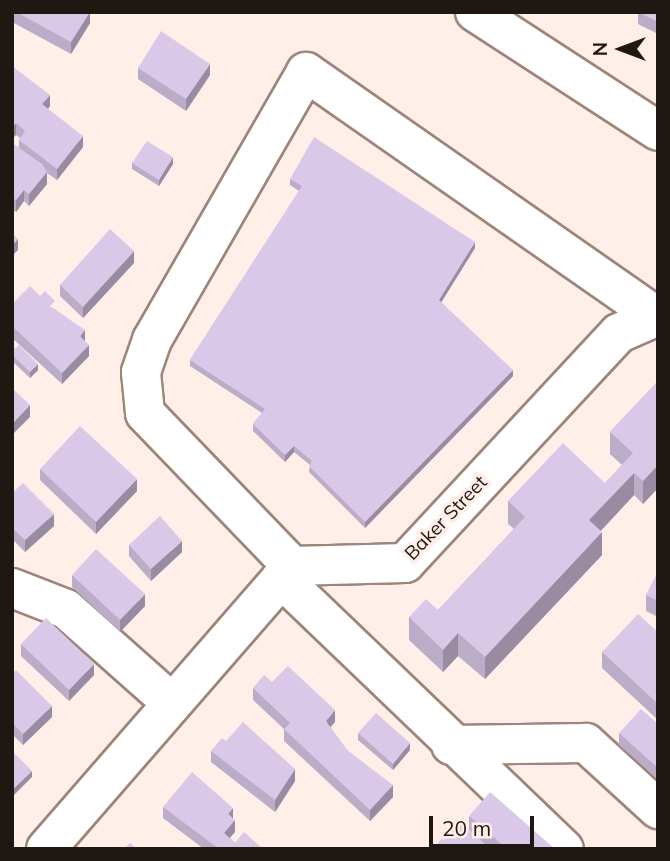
<!DOCTYPE html>
<style>
body{margin:0}
#map{position:relative;width:670px;height:861px;overflow:hidden;background:#ffefe8;font-family:Mulish,sans-serif}
div>[style]{position:absolute}
[style*='--x']{left:calc(var(--x)*1px);top:calc(var(--y)*1px);width:calc(var(--w)*1px);rotate:calc(var(--a)*1deg)}
.roads{filter:drop-shadow(2px 0 #9c857a) drop-shadow(-2px 0 #9c857a) drop-shadow(0 2px #9c857a) drop-shadow(0 -2px #9c857a)}
.minor>*{height:38px;margin:-19px;padding:0 19px;transform-origin:19px;border-radius:19px;background:#fff}
.wall>*{inset:0;background:#bbacc8}
.shaded-wall>*{inset:0;background:#998ca2}
.building>*{inset:0;background:#dac8e8}
span{translate:-50% -50%;white-space:nowrap;text-align:center;line-height:1.15;-webkit-text-stroke:7px #ffefe8;paint-order:stroke}
.street-label{font-size:19px;color:#1f1712}
.frame{position:absolute;inset:0;border:14px solid #1f1712;pointer-events:none}
.north{position:absolute;left:586px;top:14px;width:70px;height:70px;-webkit-text-stroke:5px #ffefe8;paint-order:stroke;rotate:270deg;font-size:19px;font-weight:700;line-height:28px;text-align:center;color:#1f1712}
.north::after{content:'';display:block;margin:auto;width:24px;height:32px;background:#1f1712;clip-path:polygon(50% 0,100% 100%,50% 72%,0 100%)}
.scale{position:absolute;left:429px;top:816px;width:105px;height:32px;box-sizing:border-box;border:4px solid #1f1712;border-top:0;padding-left:9px;font-size:21px;line-height:24px;white-space:nowrap;color:#1f1712;-webkit-text-stroke:5px #ffefe8;paint-order:stroke}
</style>
<div id="map">
<div class="roads">
<div class="minor">
<i style="--x:475;--y:12;--w:218;--a:33"></i>
<i style="--x:292;--y:566;--w:212;--a:-133.9"></i>
<i style="--x:145;--y:413;--w:41;--a:-95.6"></i>
<i style="--x:141;--y:372;--w:34;--a:-71"></i>
<i style="--x:152;--y:340;--w:309;--a:-60.1"></i>
<i style="--x:306;--y:72;--w:427;--a:34.9"></i>
<i style="--x:281;--y:578;--w:392;--a:43.8"></i>
<i style="--x:12;--y:588;--w:58;--a:21.3"></i>
<i style="--x:66;--y:609;--w:142;--a:41.6"></i>
<i style="--x:451;--y:745;--w:135;--a:-0.8"></i>
<i style="--x:586;--y:743;--w:98;--a:42.5"></i>
<i style="--x:46;--y:849;--w:375;--a:-49"></i>
<i style="--x:292;--y:566;--w:113;--a:-1.5"></i>
<i style="--x:405;--y:563;--w:314;--a:-47.1"></i>
<i style="--x:619;--y:333;--w:43;--a:-23.6"></i>
</div>
</div>
<div class="wall">
<i style="clip-path:polygon(12px 12px,90px 12px,90px 23px,71px 54px,12px 22px)"></i>
<i style="clip-path:polygon(638px 12px,658px 12px,658px 34px,638px 24px)"></i>
<i style="clip-path:polygon(12px 66px,50px 106px,48px 109px,83px 147px,57px 180px,47px 173px,47px 184px,29px 206px,24px 201px,16px 212px,12px 209px,12px 143px,19px 148px,19px 140px,20px 138px,16px 135px)"></i>
<i style="clip-path:polygon(138px 68px,210px 75px,186px 111px,138px 79px)"></i>
<i style="clip-path:polygon(132px 163px,173px 164px,159px 186px,132px 169px)"></i>
<i style="clip-path:polygon(290px 179px,475px 248px,441px 302px,513px 376px,365px 528px,309px 472px,310px 465px,294px 452px,285px 462px,253px 431px,253px 424px,262px 413px,190px 366px,190px 360px,299px 191px,290px 185px)"></i>
<i style="clip-path:polygon(134px 263px,83px 318px,60px 296px,60px 285px)"></i>
<i style="clip-path:polygon(12px 304px,55px 309px,85px 341px,89px 356px,62px 384px,12px 338px)"></i>
<i style="clip-path:polygon(12px 351px,38px 370px,30px 378px,12px 361px)"></i>
<i style="clip-path:polygon(658px 381px,658px 488px,643px 504px,634px 495px,601px 531px,602px 555px,485px 679px,458px 656px,443px 672px,409px 640px,409px 617px,438px 610px,514px 529px,508px 524px,508px 501px,605px 483px,622px 465px,610px 454px,610px 432px)"></i>
<i style="clip-path:polygon(40px 469px,137px 491px,96px 534px,40px 480px)"></i>
<i style="clip-path:polygon(12px 493px,54px 526px,25px 552px,12px 539px)"></i>
<i style="clip-path:polygon(129px 545px,182px 552px,151px 581px,129px 556px)"></i>
<i style="clip-path:polygon(658px 572px,658px 617px,646px 611px,646px 595px)"></i>
<i style="clip-path:polygon(72px 575px,145px 606px,120px 632px,72px 587px)"></i>
<i style="clip-path:polygon(658px 632px,658px 720px,602px 668px,602px 652px)"></i>
<i style="clip-path:polygon(21px 644px,94px 675px,69px 701px,21px 656px)"></i>
<i style="clip-path:polygon(12px 674px,52px 717px,23px 745px,12px 734px)"></i>
<i style="clip-path:polygon(272px 682px,335px 722px,330px 727px,347px 750px,393px 797px,370px 821px,284px 741px,284px 729px,253px 700px,253px 688px)"></i>
<i style="clip-path:polygon(658px 724px,658px 779px,619px 745px,619px 733px)"></i>
<i style="clip-path:polygon(358px 733px,410px 750px,393px 770px,358px 740px)"></i>
<i style="clip-path:polygon(226px 741px,295px 781px,275px 812px,211px 762px,211px 751px)"></i>
<i style="clip-path:polygon(163px 807px,233px 818px,235px 832px,230px 838px,235px 843px,263px 849px,204px 849px,163px 818px)"></i>
<i style="clip-path:polygon(469px 816px,555px 849px,433px 849px,469px 830px)"></i>
</div>
<div class="shaded-wall">
<i style="clip-path:polygon(90px 12px,90px 23px,71px 54px,71px 42px)"></i>
<i style="clip-path:polygon(210px 64px,210px 75px,186px 111px,186px 99px)"></i>
<i style="clip-path:polygon(50px 95px,50px 106px,42px 116px,42px 104px)"></i>
<i style="clip-path:polygon(16px 123px,16px 135px,12px 139px,12px 128px)"></i>
<i style="clip-path:polygon(83px 136px,83px 147px,57px 180px,57px 169px)"></i>
<i style="clip-path:polygon(173px 157px,173px 164px,159px 186px,159px 180px)"></i>
<i style="clip-path:polygon(47px 172px,47px 184px,29px 206px,29px 194px)"></i>
<i style="clip-path:polygon(24px 190px,24px 201px,16px 212px,16px 200px)"></i>
<i style="clip-path:polygon(18px 239px,18px 250px,12px 256px,12px 245px)"></i>
<i style="clip-path:polygon(475px 242px,475px 248px,439px 306px,439px 300px)"></i>
<i style="clip-path:polygon(134px 251px,134px 263px,83px 318px,83px 307px)"></i>
<i style="clip-path:polygon(85px 330px,85px 342px,80px 336px)"></i>
<i style="clip-path:polygon(89px 345px,89px 356px,62px 384px,62px 373px)"></i>
<i style="clip-path:polygon(38px 364px,38px 370px,30px 378px,30px 372px)"></i>
<i style="clip-path:polygon(513px 370px,513px 376px,365px 528px,365px 522px)"></i>
<i style="clip-path:polygon(30px 405px,30px 417px,12px 435px,12px 424px)"></i>
<i style="clip-path:polygon(294px 446px,294px 452px,285px 462px,285px 455px)"></i>
<i style="clip-path:polygon(658px 465px,658px 488px,643px 504px,643px 481px)"></i>
<i style="clip-path:polygon(634px 473px,634px 495px,589px 543px,589px 520px)"></i>
<i style="clip-path:polygon(137px 479px,137px 491px,96px 534px,96px 522px)"></i>
<i style="clip-path:polygon(54px 514px,54px 526px,25px 552px,25px 540px)"></i>
<i style="clip-path:polygon(602px 532px,602px 555px,485px 679px,485px 657px)"></i>
<i style="clip-path:polygon(182px 541px,182px 552px,151px 581px,151px 569px)"></i>
<i style="clip-path:polygon(145px 594px,145px 606px,120px 632px,120px 620px)"></i>
<i style="clip-path:polygon(458px 633px,458px 656px,443px 672px,443px 650px)"></i>
<i style="clip-path:polygon(94px 664px,94px 675px,69px 701px,69px 690px)"></i>
<i style="clip-path:polygon(52px 706px,52px 717px,23px 745px,23px 734px)"></i>
<i style="clip-path:polygon(335px 710px,335px 722px,326px 732px,326px 721px)"></i>
<i style="clip-path:polygon(410px 743px,410px 750px,393px 770px,393px 764px)"></i>
<i style="clip-path:polygon(295px 769px,295px 781px,275px 812px,275px 800px)"></i>
<i style="clip-path:polygon(32px 771px,32px 777px,12px 797px,12px 790px)"></i>
<i style="clip-path:polygon(393px 785px,393px 797px,370px 821px,370px 810px)"></i>
<i style="clip-path:polygon(233px 808px,233px 819px,228px 814px)"></i>
<i style="clip-path:polygon(235px 820px,235px 832px,224px 844px,224px 833px)"></i>
</div>
<div class="building">
<i style="clip-path:polygon(16px 12px,90px 12px,71px 42px)"></i>
<i style="clip-path:polygon(638px 12px,658px 12px,658px 22px)"></i>
<i style="clip-path:polygon(161px 31px,210px 64px,186px 99px,138px 68px)"></i>
<i style="clip-path:polygon(12px 66px,50px 95px,42px 104px,83px 136px,57px 169px,19px 140px,25px 131px,16px 123px,12px 128px)"></i>
<i style="clip-path:polygon(314px 137px,475px 242px,439px 300px,513px 370px,365px 522px,309px 466px,312px 461px,294px 446px,285px 455px,253px 424px,265px 409px,190px 360px,302px 186px,290px 179px)"></i>
<i style="clip-path:polygon(147px 141px,173px 157px,159px 180px,132px 163px)"></i>
<i style="clip-path:polygon(12px 143px,42px 164px,47px 172px,29px 194px,24px 190px,16px 200px,12px 198px)"></i>
<i style="clip-path:polygon(110px 229px,134px 251px,83px 307px,60px 285px)"></i>
<i style="clip-path:polygon(12px 233px,18px 239px,12px 245px)"></i>
<i style="clip-path:polygon(30px 286px,40px 296px,45px 291px,55px 301px,50px 306px,85px 330px,80px 336px,89px 345px,62px 373px,12px 326px,12px 304px)"></i>
<i style="clip-path:polygon(19px 345px,38px 364px,30px 372px,12px 355px,12px 351px)"></i>
<i style="clip-path:polygon(658px 381px,658px 465px,643px 481px,634px 473px,589px 520px,602px 532px,485px 657px,458px 633px,443px 650px,409px 617px,426px 599px,438px 610px,525px 517px,508px 501px,563px 443px,605px 483px,633px 453px,610px 432px)"></i>
<i style="clip-path:polygon(12px 388px,30px 405px,12px 424px)"></i>
<i style="clip-path:polygon(80px 426px,137px 479px,96px 522px,40px 469px)"></i>
<i style="clip-path:polygon(23px 483px,54px 514px,25px 540px,12px 528px,12px 493px)"></i>
<i style="clip-path:polygon(160px 516px,182px 541px,151px 569px,129px 545px)"></i>
<i style="clip-path:polygon(96px 549px,145px 594px,120px 620px,72px 575px)"></i>
<i style="clip-path:polygon(658px 572px,658px 601px,646px 595px)"></i>
<i style="clip-path:polygon(638px 614px,658px 632px,658px 704px,602px 652px)"></i>
<i style="clip-path:polygon(46px 618px,94px 664px,69px 690px,21px 644px)"></i>
<i style="clip-path:polygon(288px 666px,335px 710px,326px 721px,347px 750px,393px 785px,370px 810px,284px 729px,290px 723px,253px 688px,264px 675px,272px 682px)"></i>
<i style="clip-path:polygon(16px 670px,52px 706px,23px 734px,12px 723px,12px 674px)"></i>
<i style="clip-path:polygon(641px 709px,658px 724px,658px 768px,619px 733px)"></i>
<i style="clip-path:polygon(376px 713px,410px 743px,393px 764px,358px 733px)"></i>
<i style="clip-path:polygon(243px 722px,295px 769px,275px 800px,211px 751px,222px 738px,226px 741px)"></i>
<i style="clip-path:polygon(12px 751px,32px 771px,12px 790px)"></i>
<i style="clip-path:polygon(192px 772px,233px 808px,228px 814px,235px 820px,224px 833px,235px 843px,244px 832px,263px 849px,219px 849px,163px 807px)"></i>
<i style="clip-path:polygon(490px 792px,555px 849px,507px 849px,469px 816px)"></i>
<i style="clip-path:polygon(458px 819px,490px 849px,433px 849px)"></i>
<i style="clip-path:polygon(130px 843px,137px 849px,124px 849px)"></i>
</div>
<div class="street-label">
<span style="left:446px;top:518px;rotate:-46deg">Baker Street</span>
</div>
<div class="frame"></div>
<div class="north">N</div>
<div class="scale">20 m</div>
</div>
